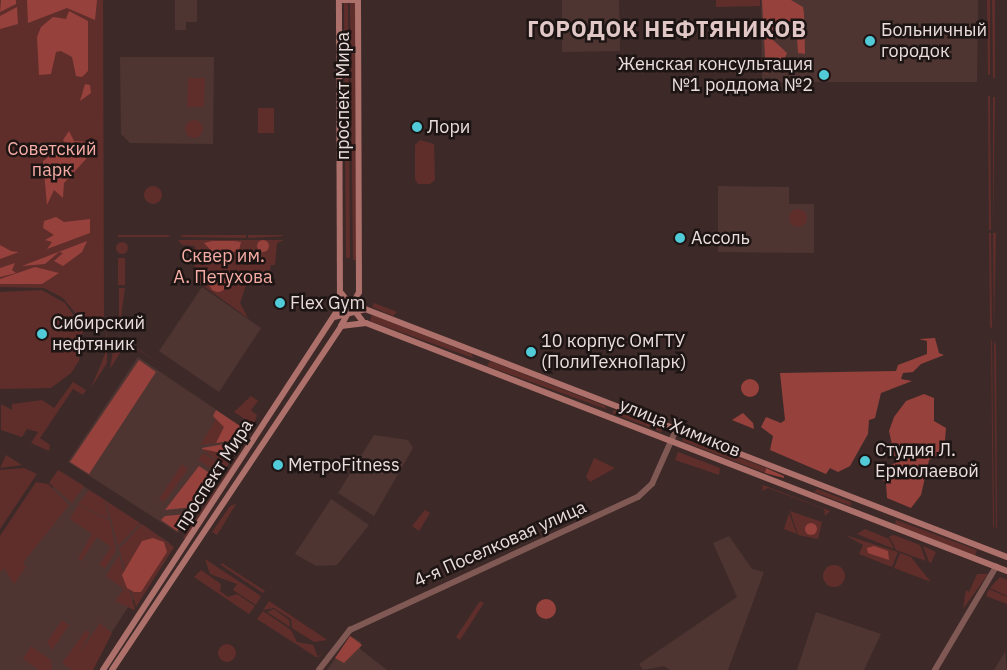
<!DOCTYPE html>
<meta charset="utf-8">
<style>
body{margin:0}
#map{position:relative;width:1007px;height:670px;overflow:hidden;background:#3d2a28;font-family:"IBM Plex Sans",sans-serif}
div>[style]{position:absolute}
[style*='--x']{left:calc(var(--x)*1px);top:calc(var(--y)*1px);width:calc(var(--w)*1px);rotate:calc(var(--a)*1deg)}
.built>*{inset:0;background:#4e3532}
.green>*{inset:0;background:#5f2e2b}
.round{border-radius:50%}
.forest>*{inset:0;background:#97413c}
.tertiary>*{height:5.5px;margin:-2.75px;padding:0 2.75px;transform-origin:2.75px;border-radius:2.75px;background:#805955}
.secondary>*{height:6px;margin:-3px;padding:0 3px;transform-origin:3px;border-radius:3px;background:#ad706a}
.dots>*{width:14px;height:14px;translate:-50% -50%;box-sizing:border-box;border:2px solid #1d1514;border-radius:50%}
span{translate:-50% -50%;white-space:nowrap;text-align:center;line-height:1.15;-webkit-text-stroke:5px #1d1514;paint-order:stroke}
.poi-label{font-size:18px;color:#eadddc}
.left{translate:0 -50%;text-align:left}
.right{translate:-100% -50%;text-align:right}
.street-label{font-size:18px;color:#eadddc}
.park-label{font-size:18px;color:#f7ada6}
.district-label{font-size:22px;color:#e1c8c6;font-weight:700;letter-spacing:1px}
</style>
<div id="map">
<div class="built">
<i style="clip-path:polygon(175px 0,197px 0,197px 22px,186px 22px,186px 30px,175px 30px)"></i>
<i style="clip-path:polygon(562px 0,619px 0,620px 51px,562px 52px)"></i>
<i style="clip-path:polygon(761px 0,978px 0,977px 82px,762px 82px)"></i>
<i style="clip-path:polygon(120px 57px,214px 57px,213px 144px,130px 143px,121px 134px)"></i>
<i style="clip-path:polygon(718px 186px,789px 187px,789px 204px,814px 204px,814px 253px,718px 252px)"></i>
<i style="clip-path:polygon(202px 287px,261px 328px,219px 392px,159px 351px)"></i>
<i style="clip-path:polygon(138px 357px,245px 429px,178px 533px,68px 462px)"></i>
<i style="clip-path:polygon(374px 435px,408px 440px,413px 448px,374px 516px,338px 493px)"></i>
<i style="clip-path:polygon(62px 472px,170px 543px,87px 670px,0 670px,0 537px,51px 490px)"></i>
<i style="clip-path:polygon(331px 499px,369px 525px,337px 565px,316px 566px,295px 554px)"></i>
<i style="clip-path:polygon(729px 536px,752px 569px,764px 572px,728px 670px,670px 670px,664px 666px,643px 670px,639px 664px,737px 597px,713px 543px)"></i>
<i style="clip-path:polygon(816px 612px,881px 634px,864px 670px,797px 670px)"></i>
<i style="clip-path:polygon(351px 636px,361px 642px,360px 649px,387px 670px,327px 670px)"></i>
<i style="clip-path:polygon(1005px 652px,1007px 670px,994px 670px)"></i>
</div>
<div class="green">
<i style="clip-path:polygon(0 0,103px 0,104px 320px,81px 320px,63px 298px,44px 288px,0 287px)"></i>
<i style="clip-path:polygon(716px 0,760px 0,760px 6px,716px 7px)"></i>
<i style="clip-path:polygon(987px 0,990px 0,990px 75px,988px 75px)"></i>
<i style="clip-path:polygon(992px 0,995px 0,995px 78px,993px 78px)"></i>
<i style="clip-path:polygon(344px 2px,348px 4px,350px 258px,346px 258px)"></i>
<i style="clip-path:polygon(355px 2px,356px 260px,353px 260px,350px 3px)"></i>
<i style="clip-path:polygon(188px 78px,205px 78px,204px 107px,187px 107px)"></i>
<i style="clip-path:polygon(988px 96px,990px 96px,991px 230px,989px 230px)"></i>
<i style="clip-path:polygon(993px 97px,995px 97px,993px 230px)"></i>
<i style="clip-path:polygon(258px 108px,274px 108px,274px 133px,258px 133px)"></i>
<i class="round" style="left:185px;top:120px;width:18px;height:18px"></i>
<i style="clip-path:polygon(420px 140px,434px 144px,435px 180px,430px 184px,418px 184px,415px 179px,415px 145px)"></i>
<i class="round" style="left:144px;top:186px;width:18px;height:18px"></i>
<i class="round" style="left:789px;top:209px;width:18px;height:18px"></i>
<i style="clip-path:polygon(989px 233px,991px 233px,992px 328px,990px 327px)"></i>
<i style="clip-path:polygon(993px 233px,996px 233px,994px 328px)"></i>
<i style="clip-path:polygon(118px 235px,168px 235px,171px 237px,118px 237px)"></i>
<i style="clip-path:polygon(183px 235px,246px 235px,246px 238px,180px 237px)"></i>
<i style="clip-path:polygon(248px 235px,282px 235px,284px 236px,248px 238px)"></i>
<i style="clip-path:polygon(178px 240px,284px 240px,277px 243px,275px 265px,271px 265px,269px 272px,255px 272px,247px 282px,240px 303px,248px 318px,194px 279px,195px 246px,182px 245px)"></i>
<i class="round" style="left:116px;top:242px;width:12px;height:12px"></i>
<i style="clip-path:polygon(118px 258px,125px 258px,125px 285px,118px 285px)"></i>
<i style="clip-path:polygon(119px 288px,125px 288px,120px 324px,119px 323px)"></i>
<i style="clip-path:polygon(42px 290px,65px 303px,83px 329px,79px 361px,71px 373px,51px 388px,0 389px,0 292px)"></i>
<i style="clip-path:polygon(374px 303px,397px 312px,393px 316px,372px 307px)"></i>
<i style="clip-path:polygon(372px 315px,472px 354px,473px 358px,370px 321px)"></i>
<i style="clip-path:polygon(107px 326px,107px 363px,91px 388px,105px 354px)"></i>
<i style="clip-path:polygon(116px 329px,121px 338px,166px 367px,121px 339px)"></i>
<i style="clip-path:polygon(992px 340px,994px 527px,993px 527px,991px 341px)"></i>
<i style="clip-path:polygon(994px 340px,996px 345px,997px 528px,996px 528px)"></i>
<i style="clip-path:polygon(116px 343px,123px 348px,110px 369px,114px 345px)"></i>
<i style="clip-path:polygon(490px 361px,605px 406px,606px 409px,487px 366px)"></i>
<i style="clip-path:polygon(73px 382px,86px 390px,83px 395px,73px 389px,40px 438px,50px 445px,49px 451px,31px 443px,38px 432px,27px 429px,22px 437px,1px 430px,1px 404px,12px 410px,12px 404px,42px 400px,54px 408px)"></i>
<i style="clip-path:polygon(251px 396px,258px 401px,251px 410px,257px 415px,254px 425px,234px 412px)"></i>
<i style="clip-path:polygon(614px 410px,663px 428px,661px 432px,612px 413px)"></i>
<i style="clip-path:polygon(213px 416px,224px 427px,224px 432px,216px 443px,200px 445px,215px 421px)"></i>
<i style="clip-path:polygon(253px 434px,186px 538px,183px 538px,252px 435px)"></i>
<i style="clip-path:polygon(684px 436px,766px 468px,765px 473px,682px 441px)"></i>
<i style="clip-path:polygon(241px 441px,245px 441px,226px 468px,202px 449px,231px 455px)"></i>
<i style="clip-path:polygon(678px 452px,720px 468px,719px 475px,675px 460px)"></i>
<i style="clip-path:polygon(203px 453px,222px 465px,217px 472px,198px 460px)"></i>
<i style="clip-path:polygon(6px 455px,22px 465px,0 468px)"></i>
<i style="clip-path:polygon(594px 458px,615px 468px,590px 482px,586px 477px)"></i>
<i style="clip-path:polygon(182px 464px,188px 469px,164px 502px,159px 499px)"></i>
<i style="clip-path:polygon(24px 468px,37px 474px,0 529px,0 470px)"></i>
<i style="clip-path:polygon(58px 470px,84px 486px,72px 503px,49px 483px)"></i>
<i style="clip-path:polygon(36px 482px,48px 484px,69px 505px,23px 563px,26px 567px,14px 584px,4px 568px,0 573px,0 536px)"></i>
<i style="clip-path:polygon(763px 485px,830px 511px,825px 516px,824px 509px,768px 488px,762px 491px)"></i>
<i style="clip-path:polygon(817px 489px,851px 502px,851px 506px,814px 492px)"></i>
<i style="clip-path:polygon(89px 490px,105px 500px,109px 519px,78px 504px)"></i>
<i style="clip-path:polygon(106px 501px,140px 523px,118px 546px,110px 515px)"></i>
<i style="clip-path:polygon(236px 504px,217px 535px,212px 532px,230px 506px)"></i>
<i style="clip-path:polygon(78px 505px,110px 521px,116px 551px,105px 568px,99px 565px,111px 547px,97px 537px,81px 561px,78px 559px,92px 534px,70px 519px)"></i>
<i style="clip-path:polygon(425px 510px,430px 513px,419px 531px,412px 526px)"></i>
<i style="clip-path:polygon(790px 511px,822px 522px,818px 539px,798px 535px)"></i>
<i style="clip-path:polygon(789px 513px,797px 534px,784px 529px)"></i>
<i style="clip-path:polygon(896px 520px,977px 550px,975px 556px,895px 525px)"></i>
<i style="clip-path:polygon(142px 524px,174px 547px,136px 607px,119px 549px)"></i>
<i style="clip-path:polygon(865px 529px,889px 539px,894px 549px,857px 534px)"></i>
<i style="clip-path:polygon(845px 535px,898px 552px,892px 567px,859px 554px,863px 545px)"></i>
<i style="clip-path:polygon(894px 535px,920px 545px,926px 561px,896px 550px,889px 536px)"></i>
<i style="clip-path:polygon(923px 546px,936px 552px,931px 563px,929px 562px)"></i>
<i style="clip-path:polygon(900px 553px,911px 557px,931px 582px,894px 568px)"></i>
<i style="clip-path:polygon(119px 555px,135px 609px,134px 610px,115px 601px,124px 589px,106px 576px)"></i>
<i style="clip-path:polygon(205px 559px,261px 596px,256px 605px,233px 590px,237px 584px,210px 574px)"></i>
<i style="clip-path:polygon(222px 563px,265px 591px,263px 593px,221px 565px)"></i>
<i class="round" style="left:823px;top:565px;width:22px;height:22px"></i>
<i style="clip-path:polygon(201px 570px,221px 584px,220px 591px,228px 597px,237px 594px,255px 606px,249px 614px,194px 577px)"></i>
<i style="clip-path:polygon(977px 574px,988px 574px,963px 609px,966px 590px,969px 592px)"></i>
<i style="clip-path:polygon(1000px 577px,1007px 580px,1007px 596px,990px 588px)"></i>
<i style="clip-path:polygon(989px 589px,1007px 597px,1007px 604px,986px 596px)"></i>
<i style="clip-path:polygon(269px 601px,323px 637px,327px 640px,314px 642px,292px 628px,291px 619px,274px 608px,263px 610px)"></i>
<i style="clip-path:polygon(480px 601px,484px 603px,460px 640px,456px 637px)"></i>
<i style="clip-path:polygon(274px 609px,289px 620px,290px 627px,267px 612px)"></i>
<i style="clip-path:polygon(263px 611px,291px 630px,297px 642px,313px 645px,318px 657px,323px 652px,319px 657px,316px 657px,257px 619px)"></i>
<i style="clip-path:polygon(62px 620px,69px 625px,52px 650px,47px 642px)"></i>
<i style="clip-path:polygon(100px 623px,112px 633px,93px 670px,72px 670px,62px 663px,86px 630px,90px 633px,79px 654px)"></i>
<i class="round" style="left:218px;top:644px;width:18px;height:18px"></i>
<i style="clip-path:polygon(31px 646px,51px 660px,52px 670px,39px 670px,23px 659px)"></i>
</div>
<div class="forest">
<i style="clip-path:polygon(1px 0,16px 0,16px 4px,0 12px)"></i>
<i style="clip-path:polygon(97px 0,95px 20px,67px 8px,28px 23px,27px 0)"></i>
<i style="clip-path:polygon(762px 0,791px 0,803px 7px,804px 13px,805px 54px,798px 53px,796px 23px,781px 19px,781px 35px,774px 25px,771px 38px,787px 53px,782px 64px,771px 63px,766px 75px)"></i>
<i style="clip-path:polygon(17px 7px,18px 24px,0 29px,0 16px)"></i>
<i style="clip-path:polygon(69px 11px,88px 21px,88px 71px,82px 77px,76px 76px,72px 57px,61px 51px,56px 52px,51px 74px,39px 75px,37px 37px,41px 27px,53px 17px,66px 19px)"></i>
<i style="clip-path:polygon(85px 84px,90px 85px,91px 93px,80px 101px)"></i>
<i style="clip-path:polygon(69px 131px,74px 141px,90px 142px,87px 158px,64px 183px,63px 198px,54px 190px,47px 205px,43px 161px,59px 149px,64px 158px,69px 147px,63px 140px)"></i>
<i style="clip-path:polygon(56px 217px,64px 222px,90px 219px,90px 233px,47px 249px,52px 242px,45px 240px,54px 235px,43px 228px,44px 221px)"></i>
<i class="round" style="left:257px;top:240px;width:12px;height:12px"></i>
<i style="clip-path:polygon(87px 241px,82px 252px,63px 266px,54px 261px,63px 253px,59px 252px,45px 264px,22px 266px)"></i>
<i style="clip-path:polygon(212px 241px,234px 241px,241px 242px,239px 250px,218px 258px,204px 243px)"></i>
<i style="clip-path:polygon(0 245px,11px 251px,19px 252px,0 259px)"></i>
<i style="clip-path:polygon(15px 263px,12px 270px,16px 273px,0 277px,0 268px)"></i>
<i style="clip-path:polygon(35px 267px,59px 273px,42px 284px,0 284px,0 279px)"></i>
<i class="round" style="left:209px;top:274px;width:18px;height:18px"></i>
<i style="clip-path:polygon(935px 338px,939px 353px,944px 355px,921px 364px,913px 372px,903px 373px,901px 379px,912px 381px,881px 393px,875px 418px,869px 420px,868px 434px,850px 466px,838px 472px,830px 468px,826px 474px,770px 450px,773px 436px,761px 427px,766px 417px,781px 423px,785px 420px,780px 373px,896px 371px,898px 365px,927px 354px,927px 341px,919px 339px)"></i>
<i style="clip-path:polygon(139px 360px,156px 372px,89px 474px,70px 462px)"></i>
<i class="round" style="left:741px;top:379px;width:18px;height:18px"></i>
<i style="clip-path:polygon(924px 394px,934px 398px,934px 421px,946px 428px,944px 452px,929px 460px,921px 495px,911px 508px,887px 498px,886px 483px,879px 476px,883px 467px,896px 463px,889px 431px,894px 417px,906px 401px)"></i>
<i style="clip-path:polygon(216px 410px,249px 432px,245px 439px,216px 443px,224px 427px,213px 416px)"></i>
<i style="clip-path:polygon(743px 413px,753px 423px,754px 429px,732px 420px)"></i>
<i style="clip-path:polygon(241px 441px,231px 455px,202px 449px,202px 448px)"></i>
<i style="clip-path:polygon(199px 466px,211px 474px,193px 507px,165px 510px)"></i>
<i style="clip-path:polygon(766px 468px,784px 476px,784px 478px,765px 473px)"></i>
<i style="clip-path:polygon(188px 514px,177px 531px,161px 520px,165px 516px)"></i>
<i class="round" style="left:805px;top:523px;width:12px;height:12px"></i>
<i style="clip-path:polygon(153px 538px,164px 542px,167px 552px,141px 592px,134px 592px,127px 588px,122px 575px,142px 541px)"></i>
<i style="clip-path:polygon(874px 546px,888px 551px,889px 560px,868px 553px,867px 548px)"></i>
<i class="round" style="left:536px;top:599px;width:20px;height:20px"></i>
<i style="clip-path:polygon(350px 636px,362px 645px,344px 663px,335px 658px)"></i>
</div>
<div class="tertiary">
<i style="--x:319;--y:670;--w:51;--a:-52.2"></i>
<i style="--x:350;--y:630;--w:317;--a:-24.8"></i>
<i style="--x:638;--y:497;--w:19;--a:-43"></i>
<i style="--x:652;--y:484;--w:59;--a:-66"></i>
<i style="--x:935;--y:670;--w:120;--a:-59.4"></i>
</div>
<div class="secondary">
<i style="--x:343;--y:0;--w:12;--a:0"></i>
<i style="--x:342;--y:294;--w:34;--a:53"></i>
<i style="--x:334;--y:317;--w:32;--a:-14"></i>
<i style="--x:365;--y:309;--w:688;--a:21.12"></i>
<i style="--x:341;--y:326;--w:25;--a:-7"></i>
<i style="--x:366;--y:323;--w:687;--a:21.15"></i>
<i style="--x:103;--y:670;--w:434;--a:-56.9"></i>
<i style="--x:340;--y:306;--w:306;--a:-90.2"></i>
<i style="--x:112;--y:670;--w:413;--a:-56.3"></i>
<i style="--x:341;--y:326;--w:38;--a:-62"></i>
<i style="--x:359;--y:292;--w:292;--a:-90.2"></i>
</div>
<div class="dots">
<i style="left:870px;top:41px;background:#52cbd9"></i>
<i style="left:824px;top:75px;background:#52cbd9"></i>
<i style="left:417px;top:127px;background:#52cbd9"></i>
<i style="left:680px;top:238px;background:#52cbd9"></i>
<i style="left:280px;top:303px;background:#52cbd9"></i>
<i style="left:42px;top:334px;background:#52cbd9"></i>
<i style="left:531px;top:352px;background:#52cbd9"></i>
<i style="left:865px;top:461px;background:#52cbd9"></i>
<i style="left:278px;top:465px;background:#52cbd9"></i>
</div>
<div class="poi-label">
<span class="left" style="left:881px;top:41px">Больничный<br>городок</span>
<span class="right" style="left:813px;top:75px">Женская консультация<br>№1 роддома №2</span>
<span class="left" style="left:427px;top:127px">Лори</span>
<span class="left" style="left:691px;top:238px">Ассоль</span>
<span class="left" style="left:290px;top:303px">Flex Gym</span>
<span class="left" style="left:52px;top:334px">Сибирский<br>нефтяник</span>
<span class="left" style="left:541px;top:352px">10 корпус ОмГТУ<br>(ПолиТехноПарк)</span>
<span class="left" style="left:875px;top:461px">Студия Л.<br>Ермолаевой</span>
<span class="left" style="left:288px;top:465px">МетроFitness</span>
</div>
<div class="street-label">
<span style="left:343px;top:96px;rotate:-90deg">проспект Мира</span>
<span style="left:680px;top:428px;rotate:22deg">улица Химиков</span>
<span style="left:214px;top:475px;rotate:-57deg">проспект Мира</span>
<span style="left:500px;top:544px;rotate:-24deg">4-я Поселковая улица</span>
</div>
<div class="park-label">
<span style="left:52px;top:160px">Советский<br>парк</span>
<span style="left:223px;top:267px">Сквер им.<br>А. Петухова</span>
</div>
<div class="district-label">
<span style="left:667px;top:29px">ГОРОДОК НЕФТЯНИКОВ</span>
</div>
</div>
